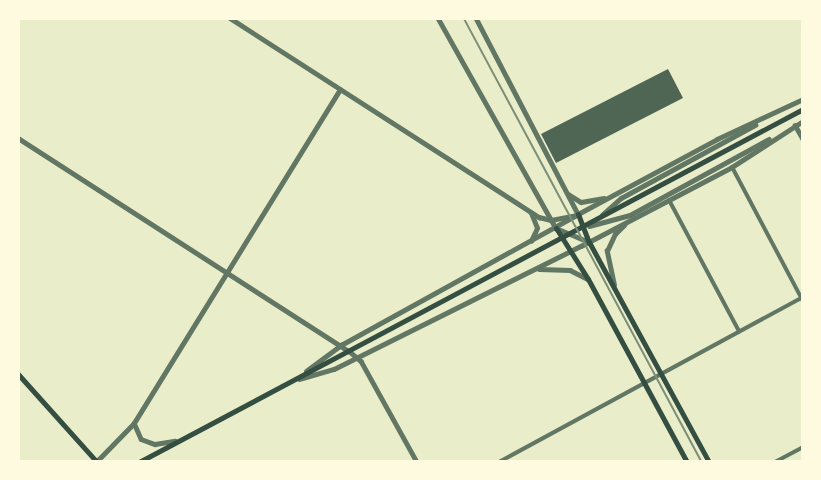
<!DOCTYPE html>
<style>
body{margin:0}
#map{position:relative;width:821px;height:480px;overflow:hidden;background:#e9edc9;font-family:"Roboto Condensed",sans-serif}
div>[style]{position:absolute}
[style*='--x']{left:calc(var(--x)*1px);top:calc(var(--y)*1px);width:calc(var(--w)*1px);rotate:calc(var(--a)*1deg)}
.building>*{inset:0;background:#4f6655}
.minor>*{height:4px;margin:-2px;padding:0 2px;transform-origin:2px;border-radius:2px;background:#617663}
.tertiary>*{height:4.5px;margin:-2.25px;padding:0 2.25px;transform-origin:2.25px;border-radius:2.25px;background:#617663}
.secondary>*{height:5px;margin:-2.5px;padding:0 2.5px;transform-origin:2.5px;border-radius:2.5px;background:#344e41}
.primary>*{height:5px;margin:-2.5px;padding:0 2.5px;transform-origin:2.5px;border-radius:2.5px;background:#344e41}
.tram>*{height:1.5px;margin:-0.75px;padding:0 0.75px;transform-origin:0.75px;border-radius:0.75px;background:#7c8e77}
span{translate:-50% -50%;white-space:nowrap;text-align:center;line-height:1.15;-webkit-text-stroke:5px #fefae0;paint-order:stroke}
.frame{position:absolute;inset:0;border:20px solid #fefae0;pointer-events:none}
</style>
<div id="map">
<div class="building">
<i style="clip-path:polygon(668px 69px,683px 98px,556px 163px,541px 134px)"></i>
</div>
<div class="minor">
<i style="--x:732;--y:167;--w:152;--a:62.1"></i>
<i style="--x:669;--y:200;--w:149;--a:61.9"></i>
<i style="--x:499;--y:462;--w:346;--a:-28.5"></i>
<i style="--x:775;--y:462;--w:32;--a:-28"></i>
</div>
<div class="tertiary">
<i style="--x:230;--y:18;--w:368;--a:32.8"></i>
<i style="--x:539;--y:217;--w:12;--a:14"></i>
<i style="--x:551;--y:220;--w:25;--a:-11"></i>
<i style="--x:438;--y:18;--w:241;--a:60.7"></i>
<i style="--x:476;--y:18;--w:221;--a:62.5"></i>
<i style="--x:795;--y:125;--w:16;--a:60"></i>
<i style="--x:18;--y:138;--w:394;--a:32.8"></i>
<i style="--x:349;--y:351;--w:16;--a:40"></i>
<i style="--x:361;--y:361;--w:115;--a:61"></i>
<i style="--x:568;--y:194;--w:15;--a:32"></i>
<i style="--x:581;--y:202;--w:23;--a:-10"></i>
<i style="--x:602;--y:215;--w:25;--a:-42"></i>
<i style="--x:621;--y:198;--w:153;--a:-28.6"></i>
<i style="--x:589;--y:226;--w:42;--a:-15"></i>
<i style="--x:630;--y:215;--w:158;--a:-28.7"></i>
<i style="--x:556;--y:228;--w:36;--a:23"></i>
<i style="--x:531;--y:241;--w:14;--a:-65"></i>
<i style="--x:537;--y:228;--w:16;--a:-112"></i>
<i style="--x:539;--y:269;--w:31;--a:2"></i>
<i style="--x:570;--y:270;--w:20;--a:27"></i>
<i style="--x:614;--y:285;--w:35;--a:-102"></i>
<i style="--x:607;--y:251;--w:19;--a:-65"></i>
<i style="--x:615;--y:234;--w:13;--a:-45"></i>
<i style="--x:306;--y:371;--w:44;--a:-36.6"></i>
<i style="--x:341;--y:345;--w:271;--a:-28.9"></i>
<i style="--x:578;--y:214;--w:158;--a:-28.3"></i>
<i style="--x:717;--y:139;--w:95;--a:-24.9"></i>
<i style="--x:299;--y:379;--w:36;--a:-16"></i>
<i style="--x:334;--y:369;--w:276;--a:-26.5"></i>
<i style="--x:581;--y:246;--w:170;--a:-27.6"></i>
<i style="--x:732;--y:167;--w:85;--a:-32.9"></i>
<i style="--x:134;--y:423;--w:17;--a:66"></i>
<i style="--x:141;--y:439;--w:15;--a:20"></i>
<i style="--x:155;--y:444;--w:20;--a:-9"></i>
<i style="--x:96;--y:462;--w:54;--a:-45.7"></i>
<i style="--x:134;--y:423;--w:392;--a:-58.3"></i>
</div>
<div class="secondary">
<i style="--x:18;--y:374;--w:118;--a:48.1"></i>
<i style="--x:139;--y:462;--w:752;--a:-28"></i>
</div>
<div class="primary">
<i style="--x:578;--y:214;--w:30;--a:69"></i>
<i style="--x:589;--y:242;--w:251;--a:61.4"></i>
<i style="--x:556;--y:228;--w:60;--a:57.9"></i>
<i style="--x:588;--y:279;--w:208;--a:61.6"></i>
</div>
<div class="tram">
<i style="--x:464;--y:18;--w:504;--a:61.81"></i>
</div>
<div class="frame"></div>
</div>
